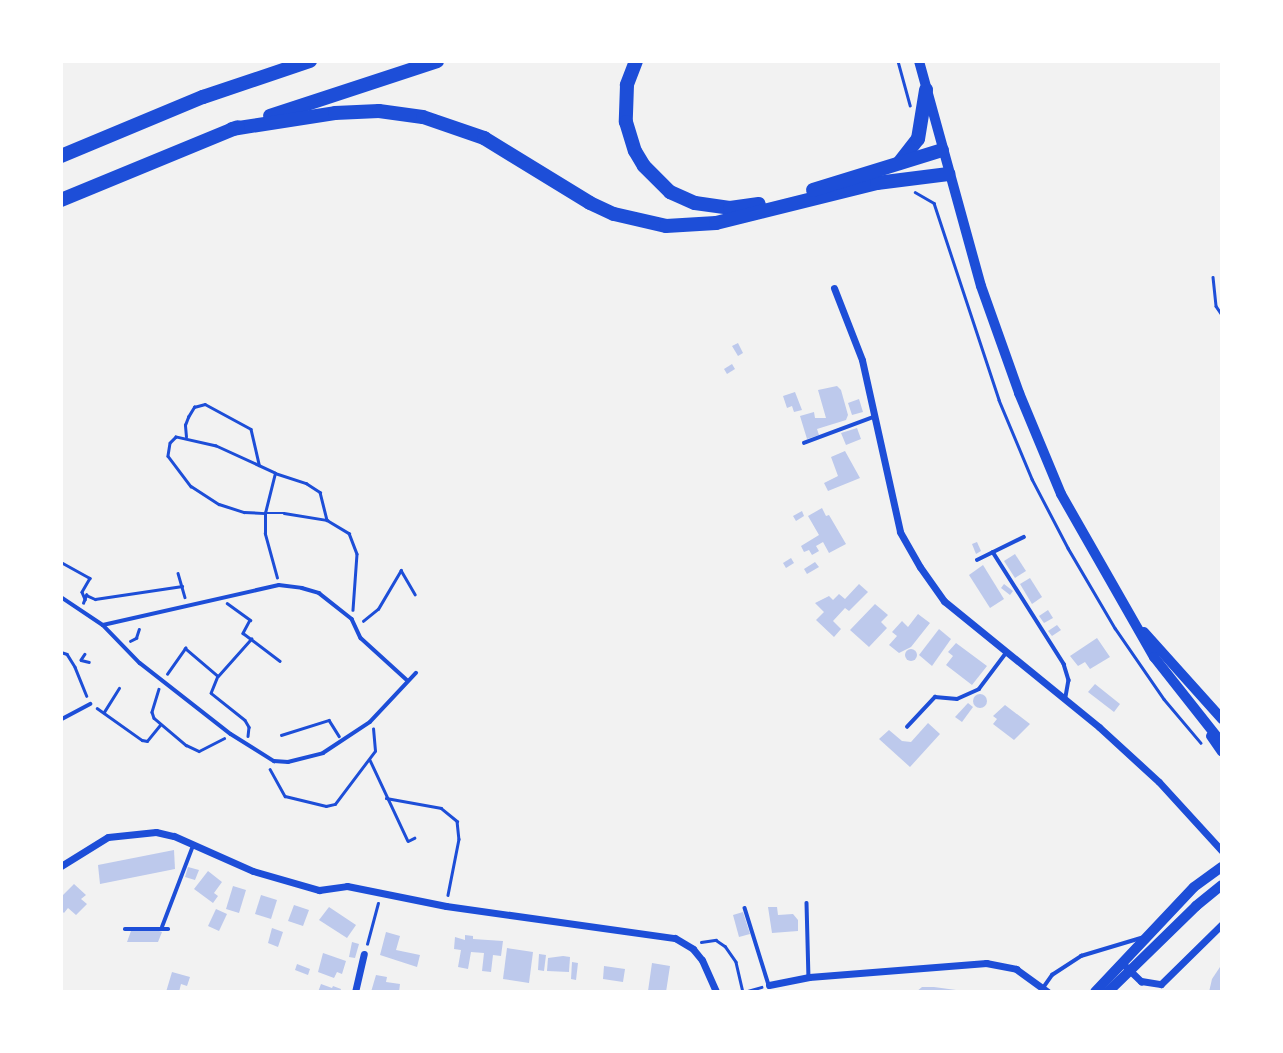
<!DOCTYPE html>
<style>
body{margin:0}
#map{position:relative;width:1283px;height:1053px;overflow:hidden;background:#f2f2f2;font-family:Rubik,sans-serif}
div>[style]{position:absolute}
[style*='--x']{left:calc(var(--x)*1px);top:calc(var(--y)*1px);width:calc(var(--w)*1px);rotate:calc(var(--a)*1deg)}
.building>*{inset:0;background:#bdc9ec}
.round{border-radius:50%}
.path>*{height:2.5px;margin:-1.25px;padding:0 1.25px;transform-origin:1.25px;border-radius:1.25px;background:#1d4ed8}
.service>*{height:3.5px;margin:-1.75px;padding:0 1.75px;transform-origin:1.75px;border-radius:1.75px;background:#1d4ed8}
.minor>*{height:7px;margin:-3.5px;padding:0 3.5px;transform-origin:3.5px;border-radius:3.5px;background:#1d4ed8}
.tertiary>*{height:10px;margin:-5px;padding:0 5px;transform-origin:5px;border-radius:5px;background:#1d4ed8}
.secondary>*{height:10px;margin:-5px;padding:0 5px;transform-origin:5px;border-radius:5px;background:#1d4ed8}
.motorway>*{height:14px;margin:-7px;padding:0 7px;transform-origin:7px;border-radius:7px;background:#1d4ed8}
span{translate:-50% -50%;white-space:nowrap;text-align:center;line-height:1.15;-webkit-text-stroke:5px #fff;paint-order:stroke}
.frame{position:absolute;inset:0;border:63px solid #fff;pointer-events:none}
</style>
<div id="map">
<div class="building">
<i style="clip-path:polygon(738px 343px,743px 353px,738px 356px,732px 346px)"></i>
<i style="clip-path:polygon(732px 364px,735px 369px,727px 374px,724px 369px)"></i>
<i style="clip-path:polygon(837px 386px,841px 390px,848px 415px,846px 420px,817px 429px,819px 435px,807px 439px,800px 416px,814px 412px,815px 418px,826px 418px,818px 390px)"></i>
<i style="clip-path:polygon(795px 392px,802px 410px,794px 412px,792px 406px,787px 408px,783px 396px)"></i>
<i style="clip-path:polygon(859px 399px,863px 412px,852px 415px,848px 403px)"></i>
<i style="clip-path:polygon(857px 428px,861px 439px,846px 445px,841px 433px)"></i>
<i style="clip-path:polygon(845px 451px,860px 478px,828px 491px,824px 483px,838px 476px,831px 457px)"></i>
<i style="clip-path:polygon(822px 508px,826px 516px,829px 515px,846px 544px,829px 553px,823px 542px,816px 546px,819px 551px,812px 555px,809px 550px,804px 552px,801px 546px,819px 535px,808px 516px)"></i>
<i style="clip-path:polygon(802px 511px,804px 516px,796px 521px,793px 516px)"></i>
<i style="clip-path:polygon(977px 542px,981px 551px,976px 554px,972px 544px)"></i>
<i style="clip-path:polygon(1015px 554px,1026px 571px,1015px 578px,1004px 561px)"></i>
<i style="clip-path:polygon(791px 558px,794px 563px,786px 568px,783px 563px)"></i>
<i style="clip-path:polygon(815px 562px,819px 567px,807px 574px,804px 569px)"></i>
<i style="clip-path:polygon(983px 565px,1004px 599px,990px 608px,969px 575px)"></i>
<i style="clip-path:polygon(1030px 578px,1042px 597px,1032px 604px,1020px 584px)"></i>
<i style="clip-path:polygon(859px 584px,868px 592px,849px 611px,845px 608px,833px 621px,841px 629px,834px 637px,816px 620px,824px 612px,815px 603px,829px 596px,833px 600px,839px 594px,845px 599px)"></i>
<i style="clip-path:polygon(1004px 584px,1013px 591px,1010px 595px,1001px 588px)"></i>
<i style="clip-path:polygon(875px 604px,888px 615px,881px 622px,887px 628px,869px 647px,850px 630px)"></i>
<i style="clip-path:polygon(1048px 610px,1053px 618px,1044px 623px,1039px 616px)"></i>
<i style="clip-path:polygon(918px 614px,930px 623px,911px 647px,899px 653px,889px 645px,897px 636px,892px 632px,902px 621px,908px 627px)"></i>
<i style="clip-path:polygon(1057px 625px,1061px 630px,1052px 636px,1048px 631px)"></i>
<i style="clip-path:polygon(939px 629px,951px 639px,932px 666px,919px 655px)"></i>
<i style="clip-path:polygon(1097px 638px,1110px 657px,1090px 669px,1085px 662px,1078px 666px,1070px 656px)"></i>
<i style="clip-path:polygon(956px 643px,987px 666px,972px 685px,946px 665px,953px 656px,948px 652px)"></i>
<i class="round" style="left:905px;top:649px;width:12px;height:12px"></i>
<i style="clip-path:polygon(1095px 684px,1120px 704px,1114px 712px,1088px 692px)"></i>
<i class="round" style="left:973px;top:694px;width:14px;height:14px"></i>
<i style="clip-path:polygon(968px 703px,973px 707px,962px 722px,955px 717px)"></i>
<i style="clip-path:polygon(1005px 705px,1030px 724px,1014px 740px,993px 724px,997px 719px,993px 716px)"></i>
<i style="clip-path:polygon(928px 723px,940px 734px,910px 767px,879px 739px,889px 730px,902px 741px,911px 742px)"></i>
<i style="clip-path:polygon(174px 850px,175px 869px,100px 884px,98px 865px)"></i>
<i style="clip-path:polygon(188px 867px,199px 870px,195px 880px,185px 877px)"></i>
<i style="clip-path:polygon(208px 871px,222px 882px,214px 893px,218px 896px,213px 903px,194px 889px)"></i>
<i style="clip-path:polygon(74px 884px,86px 895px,81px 899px,87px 904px,76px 915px,68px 908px,64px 913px,61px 910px,61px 897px)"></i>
<i style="clip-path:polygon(233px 886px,246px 890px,239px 913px,226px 909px)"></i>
<i style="clip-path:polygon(261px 895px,277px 900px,271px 919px,255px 914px)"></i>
<i style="clip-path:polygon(294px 905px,309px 910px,303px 926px,288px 921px)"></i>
<i style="clip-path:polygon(329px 907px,356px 925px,347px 938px,319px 920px)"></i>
<i style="clip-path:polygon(768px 907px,777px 907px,778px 915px,793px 914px,798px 920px,798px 931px,772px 933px)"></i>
<i style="clip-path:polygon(216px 909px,227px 914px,219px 931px,208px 926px)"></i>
<i style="clip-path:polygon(743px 912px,750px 934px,739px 937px,733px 915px)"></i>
<i style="clip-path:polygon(272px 928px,283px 932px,278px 947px,268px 943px)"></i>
<i style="clip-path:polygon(138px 930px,156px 930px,162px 932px,158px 942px,127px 942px,131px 931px)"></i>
<i style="clip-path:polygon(386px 932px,400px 936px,396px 950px,420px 955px,417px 967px,380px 955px)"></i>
<i style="clip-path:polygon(465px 935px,473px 936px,473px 939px,503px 941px,501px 956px,493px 955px,491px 972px,482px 971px,484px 953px,471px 952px,468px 969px,458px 967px,461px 950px,454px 949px,455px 937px,465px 940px)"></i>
<i style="clip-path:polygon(352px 942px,359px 944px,355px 958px,349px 957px)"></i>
<i style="clip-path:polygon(507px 948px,533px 952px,529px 983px,503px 979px)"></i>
<i style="clip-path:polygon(323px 953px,346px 961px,342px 974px,337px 972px,334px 978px,318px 972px)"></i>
<i style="clip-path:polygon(539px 954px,546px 955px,544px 971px,538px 970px)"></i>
<i style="clip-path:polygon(563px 956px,570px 957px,569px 972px,547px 971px,548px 958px)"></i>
<i style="clip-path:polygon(572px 962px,578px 963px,576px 980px,571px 979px)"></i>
<i style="clip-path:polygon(652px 963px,670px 966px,666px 992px,648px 991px)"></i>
<i style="clip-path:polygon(297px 964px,310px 969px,308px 975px,295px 970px)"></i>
<i style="clip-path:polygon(1222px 964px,1222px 992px,1209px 992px,1212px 979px)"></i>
<i style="clip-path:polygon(604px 966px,625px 969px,623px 982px,603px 979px)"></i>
<i style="clip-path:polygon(172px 972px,190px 977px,187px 986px,181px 984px,179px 992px,166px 992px)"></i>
<i style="clip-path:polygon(376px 975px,387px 977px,386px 982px,400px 984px,399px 992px,371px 992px)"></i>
<i style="clip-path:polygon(321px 984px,332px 988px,333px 986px,341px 989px,340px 992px,318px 992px)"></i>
<i style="clip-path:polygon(934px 987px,956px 990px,956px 992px,916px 992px,922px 987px)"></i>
</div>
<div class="path">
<i style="--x:898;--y:61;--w:46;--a:74.7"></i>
<i style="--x:915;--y:192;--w:22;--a:30"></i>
<i style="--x:934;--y:203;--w:207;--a:71.7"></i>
<i style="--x:999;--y:400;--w:86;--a:67.3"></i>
<i style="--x:1032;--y:479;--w:78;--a:62.4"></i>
<i style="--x:1068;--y:548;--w:93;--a:59.6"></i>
<i style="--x:1115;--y:628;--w:86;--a:55.4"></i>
<i style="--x:1164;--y:699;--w:57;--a:49.9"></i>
<i style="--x:1213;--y:277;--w:29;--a:84"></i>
<i style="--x:1216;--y:306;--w:11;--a:56"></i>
<i style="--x:186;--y:437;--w:12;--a:-95"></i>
<i style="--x:185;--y:425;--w:9;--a:-69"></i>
<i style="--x:188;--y:417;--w:12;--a:-59"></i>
<i style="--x:194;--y:407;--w:11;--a:-15"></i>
<i style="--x:205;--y:404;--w:52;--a:28.5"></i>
<i style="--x:251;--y:429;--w:37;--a:77"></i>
<i style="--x:275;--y:473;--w:33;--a:18"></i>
<i style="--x:306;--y:483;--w:17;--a:33"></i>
<i style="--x:320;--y:492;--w:29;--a:76"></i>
<i style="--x:61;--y:562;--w:33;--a:29"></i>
<i style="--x:90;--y:578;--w:16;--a:120"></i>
<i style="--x:82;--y:592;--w:8;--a:67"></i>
<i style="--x:178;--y:573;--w:25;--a:74"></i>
<i style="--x:277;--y:578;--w:46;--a:-105.3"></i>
<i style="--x:265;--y:534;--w:21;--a:-90"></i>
<i style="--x:265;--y:513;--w:41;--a:-76"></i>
<i style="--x:275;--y:473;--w:65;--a:-155.4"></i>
<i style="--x:216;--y:446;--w:41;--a:-167.3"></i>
<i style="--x:176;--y:437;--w:8;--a:135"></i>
<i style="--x:170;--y:443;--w:13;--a:99"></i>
<i style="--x:168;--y:456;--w:38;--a:53"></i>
<i style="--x:191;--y:486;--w:33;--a:33"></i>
<i style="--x:219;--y:504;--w:26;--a:18"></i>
<i style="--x:244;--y:512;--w:21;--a:3"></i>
<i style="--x:265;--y:513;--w:19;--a:0"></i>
<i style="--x:284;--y:513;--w:44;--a:9.2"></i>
<i style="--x:327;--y:520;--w:26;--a:31"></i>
<i style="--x:349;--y:533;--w:22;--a:69"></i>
<i style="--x:357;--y:554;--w:56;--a:94.1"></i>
<i style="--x:83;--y:603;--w:9;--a:-69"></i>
<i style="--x:86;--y:595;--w:10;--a:24"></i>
<i style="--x:95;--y:599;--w:88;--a:-8.5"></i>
<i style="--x:227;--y:603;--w:29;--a:36"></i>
<i style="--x:250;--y:620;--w:15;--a:118"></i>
<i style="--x:243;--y:633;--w:46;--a:37.1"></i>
<i style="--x:363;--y:621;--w:19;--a:-39"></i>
<i style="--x:378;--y:609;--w:45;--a:-59.5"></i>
<i style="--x:401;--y:570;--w:28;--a:60"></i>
<i style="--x:130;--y:641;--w:7;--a:-27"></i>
<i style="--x:136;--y:638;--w:9;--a:-72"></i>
<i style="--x:61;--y:652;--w:6;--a:18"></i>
<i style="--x:67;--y:654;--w:15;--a:58"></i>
<i style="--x:75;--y:667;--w:31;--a:68"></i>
<i style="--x:85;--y:654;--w:7;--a:124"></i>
<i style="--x:81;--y:660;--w:8;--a:14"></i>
<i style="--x:167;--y:674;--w:32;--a:-55"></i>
<i style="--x:185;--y:648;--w:43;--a:40.3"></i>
<i style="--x:218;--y:676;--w:18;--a:112"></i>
<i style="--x:211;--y:693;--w:43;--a:38.5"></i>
<i style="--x:245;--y:720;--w:8;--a:60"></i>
<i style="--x:249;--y:727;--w:9;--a:96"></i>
<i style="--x:218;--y:676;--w:50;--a:-48.3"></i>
<i style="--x:159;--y:689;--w:24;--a:107"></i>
<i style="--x:152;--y:712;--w:6;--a:72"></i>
<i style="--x:154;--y:718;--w:42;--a:40.2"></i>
<i style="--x:186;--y:745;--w:14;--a:25"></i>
<i style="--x:199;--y:751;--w:28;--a:-27"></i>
<i style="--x:97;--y:708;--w:55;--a:35.4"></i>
<i style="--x:142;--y:740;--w:5;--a:11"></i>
<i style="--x:147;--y:741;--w:21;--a:-51"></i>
<i style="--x:104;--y:712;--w:28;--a:-58"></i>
<i style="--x:281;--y:735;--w:50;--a:-17.4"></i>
<i style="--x:329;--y:720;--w:19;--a:58"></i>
<i style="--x:370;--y:760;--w:89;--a:64.9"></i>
<i style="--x:408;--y:841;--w:7;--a:-27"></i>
<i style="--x:270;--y:769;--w:31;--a:61"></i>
<i style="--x:285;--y:796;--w:42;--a:13.7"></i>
<i style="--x:326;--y:806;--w:9;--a:-13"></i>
<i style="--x:335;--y:804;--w:66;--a:-53"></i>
<i style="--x:375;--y:751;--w:22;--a:-95"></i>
<i style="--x:386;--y:798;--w:56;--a:10.3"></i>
<i style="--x:441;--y:808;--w:21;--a:39"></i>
<i style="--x:457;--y:821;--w:18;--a:84"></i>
<i style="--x:459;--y:839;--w:57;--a:101.1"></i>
<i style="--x:701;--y:942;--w:15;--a:-8"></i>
<i style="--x:716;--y:940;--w:11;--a:34"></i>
<i style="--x:725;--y:946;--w:19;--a:55"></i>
<i style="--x:736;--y:962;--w:31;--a:77"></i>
<i style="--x:367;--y:944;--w:42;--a:-75"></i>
<i style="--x:744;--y:992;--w:18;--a:-16"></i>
</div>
<div class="service">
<i style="--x:804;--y:443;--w:74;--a:-20.6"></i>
<i style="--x:993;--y:552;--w:133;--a:57.6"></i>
<i style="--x:1064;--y:664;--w:17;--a:73"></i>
<i style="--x:1069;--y:680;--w:17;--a:100"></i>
<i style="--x:977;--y:560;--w:52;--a:-26.1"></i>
<i style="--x:61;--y:597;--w:50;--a:33.7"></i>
<i style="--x:103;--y:625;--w:53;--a:45.8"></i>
<i style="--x:140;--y:663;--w:115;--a:38"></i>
<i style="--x:231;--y:734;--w:51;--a:32.1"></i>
<i style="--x:274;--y:761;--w:14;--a:4"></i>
<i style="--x:288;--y:762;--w:36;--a:-14"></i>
<i style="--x:323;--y:753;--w:56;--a:-33.4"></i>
<i style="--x:370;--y:722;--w:67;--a:-46.8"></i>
<i style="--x:103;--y:625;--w:180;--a:-12.8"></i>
<i style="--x:279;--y:585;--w:23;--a:7"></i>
<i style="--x:302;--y:588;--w:18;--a:16"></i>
<i style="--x:319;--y:593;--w:42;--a:38.2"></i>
<i style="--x:352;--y:619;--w:21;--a:65"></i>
<i style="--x:361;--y:638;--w:62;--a:42.4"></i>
<i style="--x:62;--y:719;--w:32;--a:-28"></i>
<i style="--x:907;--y:727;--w:41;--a:-47"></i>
<i style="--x:935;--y:697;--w:22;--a:5"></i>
<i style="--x:957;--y:699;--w:24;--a:-24"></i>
<i style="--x:979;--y:689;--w:45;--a:-53.1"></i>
<i style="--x:807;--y:903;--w:74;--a:88.5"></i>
<i style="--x:745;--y:908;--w:81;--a:72.7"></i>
<i style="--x:162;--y:927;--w:87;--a:-69.1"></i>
<i style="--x:125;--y:929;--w:43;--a:0"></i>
<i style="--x:1043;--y:988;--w:16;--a:-55"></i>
<i style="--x:1052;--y:975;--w:35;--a:-33"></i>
<i style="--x:1081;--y:956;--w:63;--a:-16.7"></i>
</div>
<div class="minor">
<i style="--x:834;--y:288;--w:77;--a:68.7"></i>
<i style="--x:862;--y:360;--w:176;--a:77.5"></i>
<i style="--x:900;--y:532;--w:40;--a:60.3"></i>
<i style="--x:920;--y:567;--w:42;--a:54.8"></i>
<i style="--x:944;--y:601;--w:200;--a:39.1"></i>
<i style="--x:1099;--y:727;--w:81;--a:42.5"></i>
<i style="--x:1159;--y:782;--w:93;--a:47.6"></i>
<i style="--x:61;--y:866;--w:55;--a:-31.7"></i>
<i style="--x:108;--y:837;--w:48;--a:-5.9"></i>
<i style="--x:156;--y:832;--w:18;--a:13"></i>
<i style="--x:174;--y:836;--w:86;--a:23.9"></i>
<i style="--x:253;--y:871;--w:69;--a:16.1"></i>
<i style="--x:319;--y:890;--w:28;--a:-8"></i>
<i style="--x:347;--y:886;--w:101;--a:11.4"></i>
<i style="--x:446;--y:906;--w:231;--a:8"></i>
<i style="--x:675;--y:938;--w:21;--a:31"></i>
<i style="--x:693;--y:949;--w:14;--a:51"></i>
<i style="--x:702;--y:960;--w:35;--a:66"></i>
<i style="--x:1121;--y:962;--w:28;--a:44"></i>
<i style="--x:1141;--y:981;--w:20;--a:9"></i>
<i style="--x:1161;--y:984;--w:86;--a:-44.5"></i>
<i style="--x:769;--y:985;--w:41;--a:-11.3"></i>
<i style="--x:809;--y:977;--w:178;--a:-4.5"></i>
<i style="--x:986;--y:963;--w:31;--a:11"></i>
<i style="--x:1016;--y:969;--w:39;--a:36"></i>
<i style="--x:355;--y:992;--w:39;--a:-77"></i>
</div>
<div class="tertiary">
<i style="--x:1211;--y:736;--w:19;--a:55"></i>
<i style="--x:1095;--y:992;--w:144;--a:-46.7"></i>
<i style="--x:1194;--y:887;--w:34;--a:-36"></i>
<i style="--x:1108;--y:992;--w:123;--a:-44.3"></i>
<i style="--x:1196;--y:906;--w:33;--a:-39"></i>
</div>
<div class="secondary">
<i style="--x:919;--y:61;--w:233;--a:74.6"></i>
<i style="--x:981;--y:286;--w:114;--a:70.4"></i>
<i style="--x:1019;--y:393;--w:109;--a:67.4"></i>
<i style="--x:1061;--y:494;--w:188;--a:60.3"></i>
<i style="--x:1154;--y:657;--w:110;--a:51.7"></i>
<i style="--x:1144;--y:632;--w:117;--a:48.1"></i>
</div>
<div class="motorway">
<i style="--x:636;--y:61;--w:26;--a:111"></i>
<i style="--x:627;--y:85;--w:37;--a:92"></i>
<i style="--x:626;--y:122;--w:30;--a:73"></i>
<i style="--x:635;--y:151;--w:17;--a:59"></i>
<i style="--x:644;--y:166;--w:37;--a:45"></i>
<i style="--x:670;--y:192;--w:27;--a:24"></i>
<i style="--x:695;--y:203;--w:35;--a:8"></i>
<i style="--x:730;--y:208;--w:29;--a:-8"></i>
<i style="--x:270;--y:116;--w:176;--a:-18.2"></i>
<i style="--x:232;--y:129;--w:104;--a:-8.8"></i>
<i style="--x:335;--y:113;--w:44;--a:-2.6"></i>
<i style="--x:379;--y:111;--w:44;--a:7.8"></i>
<i style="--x:423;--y:117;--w:65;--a:19"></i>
<i style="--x:484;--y:138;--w:124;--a:31.5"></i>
<i style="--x:590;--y:203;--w:26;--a:25"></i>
<i style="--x:614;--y:214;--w:53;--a:13"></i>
<i style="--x:666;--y:226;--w:50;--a:-3.4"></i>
<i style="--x:716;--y:223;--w:166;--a:-14"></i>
<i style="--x:877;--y:183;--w:72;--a:-7.2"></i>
<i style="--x:61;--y:156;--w:154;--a:-22.6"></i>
<i style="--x:203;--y:97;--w:113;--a:-18.6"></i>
<i style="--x:899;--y:163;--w:31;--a:-52"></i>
<i style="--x:918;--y:139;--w:50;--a:-80.7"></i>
<i style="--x:813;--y:190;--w:135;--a:-17.2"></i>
<i style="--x:61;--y:200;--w:191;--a:-22.4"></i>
</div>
<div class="frame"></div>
</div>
